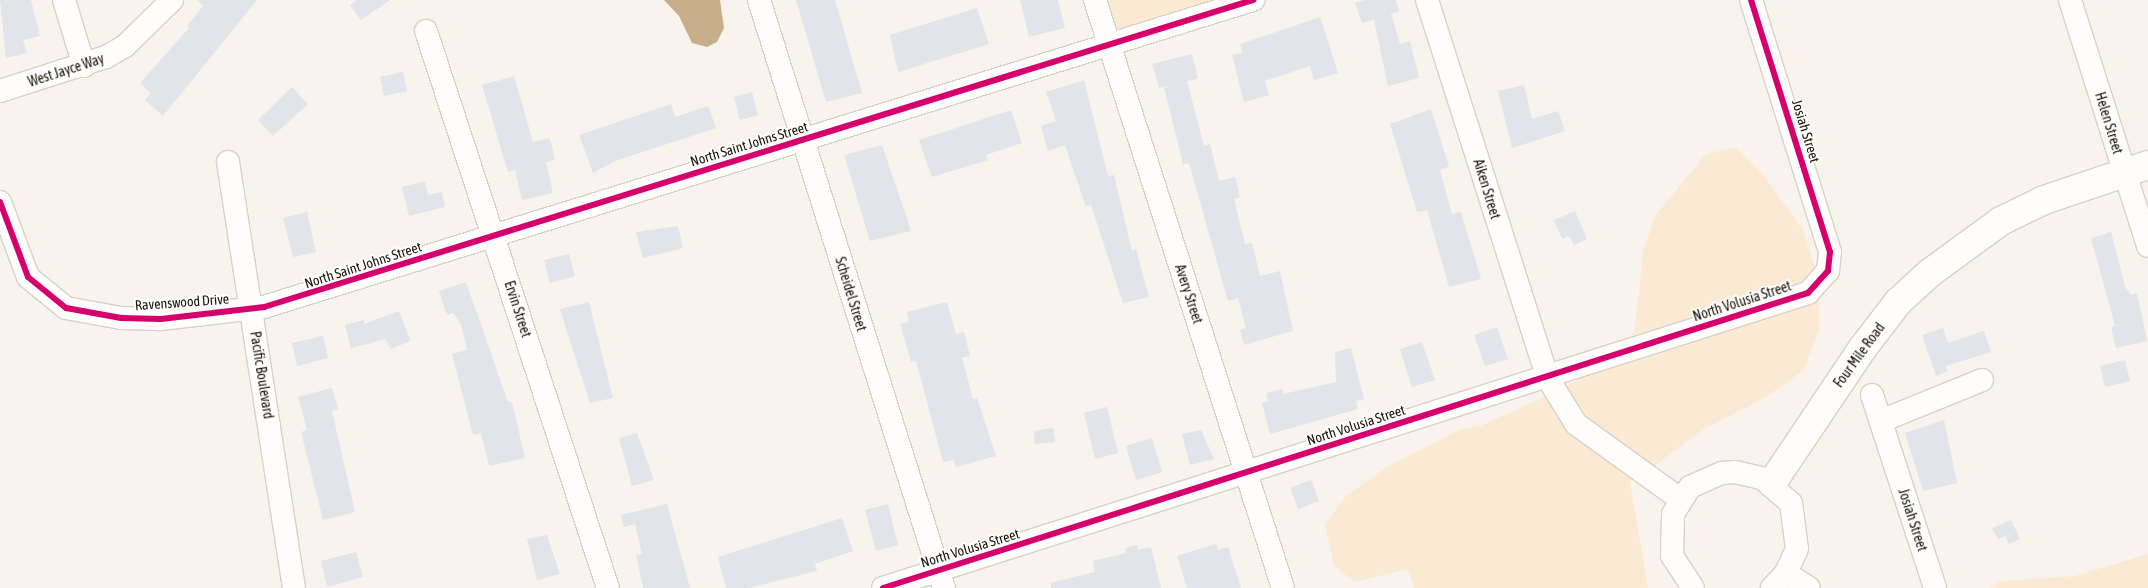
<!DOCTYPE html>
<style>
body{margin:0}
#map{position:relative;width:2148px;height:588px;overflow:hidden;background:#f8f3ec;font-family:"Asap Condensed",sans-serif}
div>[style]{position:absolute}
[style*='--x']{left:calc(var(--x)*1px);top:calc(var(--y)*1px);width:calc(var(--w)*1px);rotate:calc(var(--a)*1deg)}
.green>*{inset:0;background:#faead3}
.water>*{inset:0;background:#c6ae8b}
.building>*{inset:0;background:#e1e4e8}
.roads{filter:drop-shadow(1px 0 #d7d1c7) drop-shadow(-1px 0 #d7d1c7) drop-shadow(0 1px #d7d1c7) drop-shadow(0 -1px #d7d1c7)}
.minor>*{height:22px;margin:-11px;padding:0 11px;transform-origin:11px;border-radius:11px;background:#fefdfc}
.major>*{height:28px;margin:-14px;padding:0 14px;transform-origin:14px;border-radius:14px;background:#fefdfc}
.cycleway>*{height:6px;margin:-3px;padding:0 3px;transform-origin:3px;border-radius:3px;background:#d6006c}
span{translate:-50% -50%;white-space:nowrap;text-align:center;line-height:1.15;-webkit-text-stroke:4px #fff;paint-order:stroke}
.street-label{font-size:14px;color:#1a1207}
</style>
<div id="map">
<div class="green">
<i style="clip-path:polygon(1104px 0,1211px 0,1213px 5px,1116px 37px)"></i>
<i style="clip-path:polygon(1735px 147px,1761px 172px,1804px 231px,1816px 272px,1803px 286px,1628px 343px,1635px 328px,1643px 252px,1655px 216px,1706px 154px)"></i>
<i style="clip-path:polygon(1819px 294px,1819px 329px,1804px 370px,1763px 399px,1704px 429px,1650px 469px,1584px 418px,1563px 388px,1595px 370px)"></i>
<i style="clip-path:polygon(1547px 396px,1635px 479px,1630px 481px,1648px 588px,1414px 588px,1408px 569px,1355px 582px,1334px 566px,1325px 524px,1346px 496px,1387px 467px,1459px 430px,1480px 426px)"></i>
<i style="clip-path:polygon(2148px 554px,2148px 588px,1988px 588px,2002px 581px,2075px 576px)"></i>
</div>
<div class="water">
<i style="clip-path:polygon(664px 0,720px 0,724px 28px,717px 42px,707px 47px,692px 43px,679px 16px)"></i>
</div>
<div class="building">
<i style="clip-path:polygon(0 0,31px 0,40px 36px,23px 40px,27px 53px,6px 58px)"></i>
<i style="clip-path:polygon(197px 0,257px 0,163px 116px,145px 100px,151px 93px,140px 83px,189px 28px,187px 26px,203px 6px)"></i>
<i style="clip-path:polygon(357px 0,390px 0,361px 20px,350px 5px)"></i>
<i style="clip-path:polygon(796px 0,835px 0,862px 93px,826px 102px)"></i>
<i style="clip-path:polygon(1020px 0,1058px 0,1065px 28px,1029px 37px)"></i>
<i style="clip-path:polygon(1364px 0,1396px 0,1399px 11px,1391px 14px,1400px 44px,1410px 41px,1419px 78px,1388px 86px,1374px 20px,1362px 23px,1355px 3px)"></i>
<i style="clip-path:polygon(977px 8px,989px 44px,898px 72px,890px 35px)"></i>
<i style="clip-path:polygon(1320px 17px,1338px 73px,1314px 80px,1310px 66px,1265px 81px,1269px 95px,1244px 102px,1232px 55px,1242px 53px,1240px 44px)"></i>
<i style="clip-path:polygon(1192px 54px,1198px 79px,1187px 81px,1204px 146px,1210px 144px,1219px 181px,1235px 177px,1240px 197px,1234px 199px,1245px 244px,1252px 243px,1260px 276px,1280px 271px,1293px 331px,1244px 345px,1240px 330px,1246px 328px,1238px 298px,1228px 301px,1189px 163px,1183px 164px,1164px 87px,1159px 88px,1152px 64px)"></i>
<i style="clip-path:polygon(403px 72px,407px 91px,384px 96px,380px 77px)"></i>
<i style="clip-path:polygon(514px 76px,533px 142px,550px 138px,555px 160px,546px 162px,553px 193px,522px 200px,515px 170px,508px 172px,482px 85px)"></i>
<i style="clip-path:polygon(1084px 80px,1108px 176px,1114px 175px,1132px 251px,1136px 249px,1149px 297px,1123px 303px,1091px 205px,1086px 207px,1065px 145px,1048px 151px,1041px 126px,1056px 121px,1046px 92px)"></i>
<i style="clip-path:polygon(1524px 85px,1532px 119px,1558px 111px,1565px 131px,1512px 148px,1498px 91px)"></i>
<i style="clip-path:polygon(292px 87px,308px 104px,273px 136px,258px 120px)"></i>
<i style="clip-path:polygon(752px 92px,758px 115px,740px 120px,734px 97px)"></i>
<i style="clip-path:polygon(671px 104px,675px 117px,708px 106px,716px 128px,615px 161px,593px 173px,579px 135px)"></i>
<i style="clip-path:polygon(1431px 109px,1449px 167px,1440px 170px,1452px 214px,1461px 212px,1481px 279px,1449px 287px,1427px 210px,1417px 212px,1390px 124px)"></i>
<i style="clip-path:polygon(1011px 110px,1022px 143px,986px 155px,988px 160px,932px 177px,919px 140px)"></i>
<i style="clip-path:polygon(882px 145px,911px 231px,870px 241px,844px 155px)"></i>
<i style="clip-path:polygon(425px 181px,428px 195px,442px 192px,445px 207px,409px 216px,402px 187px)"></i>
<i style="clip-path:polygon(1575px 211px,1587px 239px,1574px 245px,1569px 236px,1562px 239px,1554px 220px)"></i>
<i style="clip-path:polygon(307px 212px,316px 252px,293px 257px,283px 218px)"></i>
<i style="clip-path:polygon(678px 226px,683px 248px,643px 258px,636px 232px)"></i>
<i style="clip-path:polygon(2111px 232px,2125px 286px,2131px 295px,2137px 293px,2147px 341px,2116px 348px,2111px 327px,2115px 326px,2091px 238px)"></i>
<i style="clip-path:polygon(569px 254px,575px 276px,550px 283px,544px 260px)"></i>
<i style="clip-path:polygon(466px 282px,508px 402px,512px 402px,525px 458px,489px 466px,481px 433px,473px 435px,452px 354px,467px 350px,461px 324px,453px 313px,447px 315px,439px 291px)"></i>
<i style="clip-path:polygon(589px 302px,613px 398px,590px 403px,560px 309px)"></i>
<i style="clip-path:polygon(947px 302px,956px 334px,964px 332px,970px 356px,962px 358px,973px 399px,977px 398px,996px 456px,956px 467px,953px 460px,943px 462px,916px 361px,911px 362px,900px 324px,909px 322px,907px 312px)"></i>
<i style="clip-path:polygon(399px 311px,411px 341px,390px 349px,386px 339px,351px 348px,345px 325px,364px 320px,364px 324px)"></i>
<i style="clip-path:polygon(1497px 327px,1508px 359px,1485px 366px,1474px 335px)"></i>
<i style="clip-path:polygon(1943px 328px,1948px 343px,1984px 331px,1991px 352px,1946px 366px,1948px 371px,1936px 376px,1922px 335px)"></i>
<i style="clip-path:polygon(323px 336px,328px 358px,297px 366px,292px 343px)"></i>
<i style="clip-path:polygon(1422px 342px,1435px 380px,1412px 387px,1400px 349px)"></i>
<i style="clip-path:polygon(1351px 348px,1364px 399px,1356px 401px,1358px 409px,1270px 434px,1262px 403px,1268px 401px,1266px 393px,1282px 389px,1283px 394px,1336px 382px,1335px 352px)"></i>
<i style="clip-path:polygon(2125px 360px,2130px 381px,2105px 387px,2100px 366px)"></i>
<i style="clip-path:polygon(332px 388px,338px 409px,332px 411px,355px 512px,323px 520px,301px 432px,307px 430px,298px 397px)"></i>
<i style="clip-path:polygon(1107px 407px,1118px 453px,1095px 459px,1084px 413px)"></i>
<i style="clip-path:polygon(1944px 420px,1957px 483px,1923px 491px,1905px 433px)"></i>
<i style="clip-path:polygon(1053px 428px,1055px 442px,1035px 444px,1034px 431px)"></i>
<i style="clip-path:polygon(1201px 430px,1214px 459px,1190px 465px,1182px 434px)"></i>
<i style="clip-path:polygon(637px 433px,654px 480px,632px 486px,619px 438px)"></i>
<i style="clip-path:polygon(1152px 438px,1162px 472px,1136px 480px,1126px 446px)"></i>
<i style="clip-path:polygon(1311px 480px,1319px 501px,1298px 509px,1290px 488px)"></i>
<i style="clip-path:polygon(667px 504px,690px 588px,643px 588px,636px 555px,642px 554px,635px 524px,624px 527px,621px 515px)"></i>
<i style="clip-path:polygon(888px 504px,898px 545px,876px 551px,865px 510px)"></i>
<i style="clip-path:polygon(842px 518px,853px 551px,815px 564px,817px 571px,749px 588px,726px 588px,718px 557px)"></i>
<i style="clip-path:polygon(2011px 520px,2020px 539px,2009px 544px,2005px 536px,1998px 539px,1992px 528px)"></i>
<i style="clip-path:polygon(547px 535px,560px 574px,537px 580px,527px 539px)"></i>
<i style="clip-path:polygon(1216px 544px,1218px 550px,1228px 547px,1241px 588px,1187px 588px,1177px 556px)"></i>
<i style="clip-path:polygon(1137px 545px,1138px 550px,1151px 547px,1161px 588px,1051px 588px,1050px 583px,1095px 572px,1093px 561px,1126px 553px,1125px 548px)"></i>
<i style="clip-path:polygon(356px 552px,363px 577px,327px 587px,321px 561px)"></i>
</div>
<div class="roads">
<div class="minor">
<i style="--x:64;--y:0;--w:69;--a:73.1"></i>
<i style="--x:759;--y:0;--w:616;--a:72.54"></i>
<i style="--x:1095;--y:0;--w:617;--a:72.27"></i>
<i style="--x:1427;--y:0;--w:396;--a:72.3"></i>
<i style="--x:1547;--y:377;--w:55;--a:58.3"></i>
<i style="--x:1576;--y:424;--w:128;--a:35.8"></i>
<i style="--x:2070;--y:0;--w:258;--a:72.4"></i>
<i style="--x:426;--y:31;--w:586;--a:71.91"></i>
<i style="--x:0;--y:91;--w:111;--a:-17.8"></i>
<i style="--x:106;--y:57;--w:22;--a:-30"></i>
<i style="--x:125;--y:46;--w:66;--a:-44.4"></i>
<i style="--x:228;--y:162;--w:431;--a:81.2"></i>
<i style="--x:0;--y:202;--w:80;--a:69.5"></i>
<i style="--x:28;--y:277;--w:49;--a:39.2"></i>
<i style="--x:66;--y:308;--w:56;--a:10.3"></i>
<i style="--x:121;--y:318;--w:40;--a:1.4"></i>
<i style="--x:161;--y:319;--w:104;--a:-6.6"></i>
<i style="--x:264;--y:307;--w:1036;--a:-17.25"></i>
<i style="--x:1872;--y:395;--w:203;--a:71.9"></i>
<i style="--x:1881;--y:421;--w:109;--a:-22.1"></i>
<i style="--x:1786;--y:573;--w:27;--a:33"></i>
<i style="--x:883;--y:588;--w:971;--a:-17.69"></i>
<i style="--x:1808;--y:293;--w:30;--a:-48"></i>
<i style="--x:1828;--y:271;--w:19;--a:-84"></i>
<i style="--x:1830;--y:252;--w:264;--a:-107.4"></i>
<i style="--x:1693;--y:588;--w:38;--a:-123"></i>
<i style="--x:1672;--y:556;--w:42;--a:-88.6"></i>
<i style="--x:1673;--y:514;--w:32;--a:-58"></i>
<i style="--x:1690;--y:487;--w:35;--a:-24"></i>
<i style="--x:1722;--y:473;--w:13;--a:-4"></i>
<i style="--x:1735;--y:472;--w:28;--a:13"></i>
<i style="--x:1762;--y:478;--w:38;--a:41"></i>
<i style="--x:1791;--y:503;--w:46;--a:82.6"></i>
<i style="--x:1797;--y:549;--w:26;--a:115"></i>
<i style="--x:1786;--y:573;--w:21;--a:133"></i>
</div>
<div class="major">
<i style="--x:1772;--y:483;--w:161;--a:-56.1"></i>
<i style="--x:1862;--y:349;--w:59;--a:-52.5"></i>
<i style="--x:1898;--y:302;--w:45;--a:-42.3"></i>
<i style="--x:1931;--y:272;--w:87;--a:-36.1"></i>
<i style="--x:2001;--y:221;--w:48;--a:-26"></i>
<i style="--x:2044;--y:200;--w:110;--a:-18.6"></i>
</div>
</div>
<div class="cycleway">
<i style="--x:0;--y:202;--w:80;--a:69.5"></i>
<i style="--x:28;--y:277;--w:49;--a:39.2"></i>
<i style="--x:66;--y:308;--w:56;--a:10.3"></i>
<i style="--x:121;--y:318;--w:40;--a:1.4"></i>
<i style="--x:161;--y:319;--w:104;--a:-6.6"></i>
<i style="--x:264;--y:307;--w:1036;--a:-17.25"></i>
<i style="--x:883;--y:588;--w:971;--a:-17.69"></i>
<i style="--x:1808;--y:293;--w:30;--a:-48"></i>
<i style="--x:1828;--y:271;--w:19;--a:-84"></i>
<i style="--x:1830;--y:252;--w:264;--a:-107.4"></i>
</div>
<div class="street-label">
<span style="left:66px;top:70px;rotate:-18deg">West Jayce Way</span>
<span style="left:2109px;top:123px;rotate:73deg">Helen Street</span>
<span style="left:1806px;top:131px;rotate:73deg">Josiah Street</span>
<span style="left:749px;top:144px;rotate:-17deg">North Saint Johns Street</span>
<span style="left:1487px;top:189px;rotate:73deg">Aiken Street</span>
<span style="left:363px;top:265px;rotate:-18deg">North Saint Johns Street</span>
<span style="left:851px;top:294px;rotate:73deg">Scheidel Street</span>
<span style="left:1189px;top:294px;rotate:72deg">Avery Street</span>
<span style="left:1742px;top:301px;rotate:-18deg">North Volusia Street</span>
<span style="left:182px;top:302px;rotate:-4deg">Ravenswood Drive</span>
<span style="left:518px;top:309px;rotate:72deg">Ervin Street</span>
<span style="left:1859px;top:355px;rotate:-54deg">Four Mile Road</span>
<span style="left:262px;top:375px;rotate:81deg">Pacific Boulevard</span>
<span style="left:1356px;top:425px;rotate:-18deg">North Volusia Street</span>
<span style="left:1913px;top:520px;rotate:72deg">Josiah Street</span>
<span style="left:970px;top:548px;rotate:-17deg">North Volusia Street</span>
</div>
</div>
